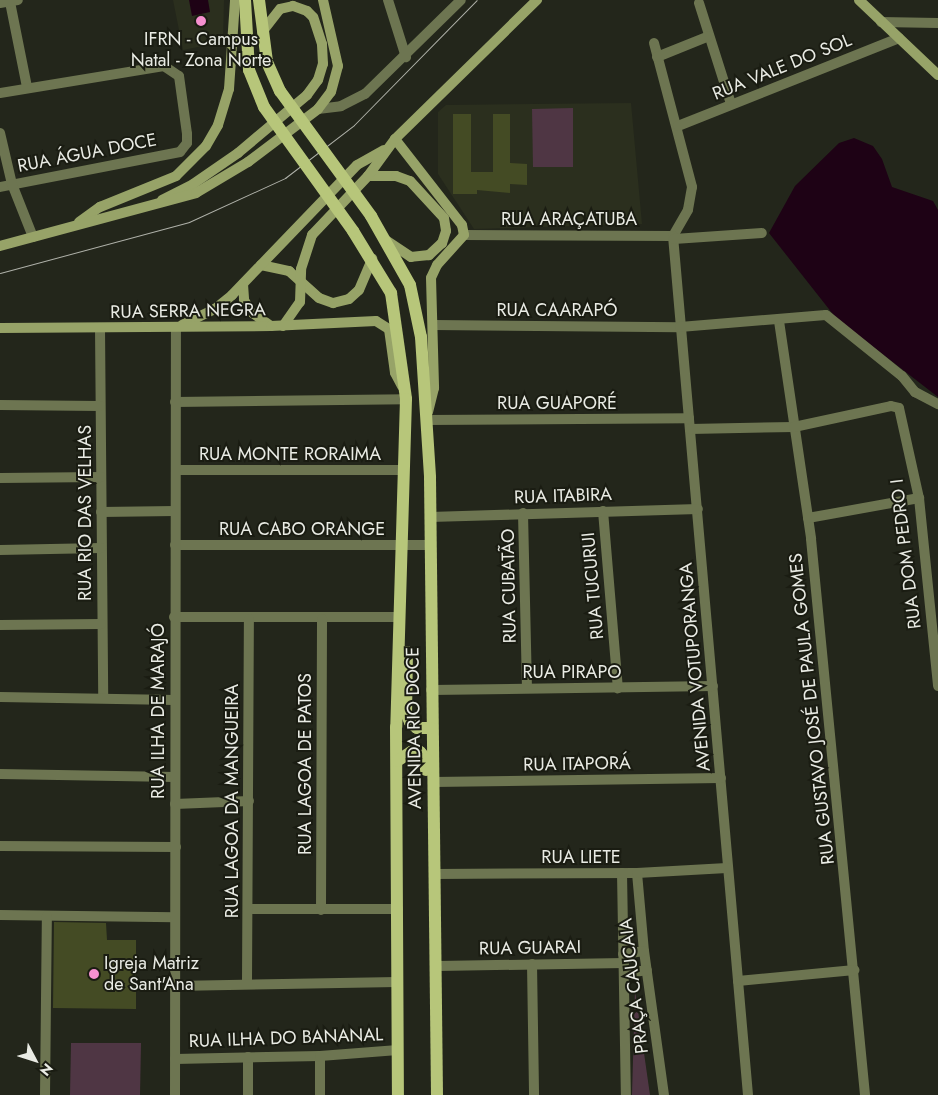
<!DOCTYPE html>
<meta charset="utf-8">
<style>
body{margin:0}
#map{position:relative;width:938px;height:1095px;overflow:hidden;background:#23261b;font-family:Jost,sans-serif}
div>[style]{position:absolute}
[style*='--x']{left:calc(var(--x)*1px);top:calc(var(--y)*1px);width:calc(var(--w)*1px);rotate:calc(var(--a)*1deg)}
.built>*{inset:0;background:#2b2f1e}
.green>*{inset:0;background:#4f3644}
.water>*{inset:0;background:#1e0215}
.building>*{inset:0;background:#444b24}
.street>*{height:10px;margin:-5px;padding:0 5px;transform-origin:5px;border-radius:5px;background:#6d7551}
.secondary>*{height:10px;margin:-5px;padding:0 5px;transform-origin:5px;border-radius:5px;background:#97a368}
.primary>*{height:12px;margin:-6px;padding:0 6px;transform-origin:6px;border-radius:6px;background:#b7c67a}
.tram>*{height:1px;margin:-0.5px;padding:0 0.5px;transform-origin:0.5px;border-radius:0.5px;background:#afb1a9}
.primary-bridge>*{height:12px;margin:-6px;padding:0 6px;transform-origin:6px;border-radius:6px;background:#b7c67a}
.dots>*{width:14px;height:14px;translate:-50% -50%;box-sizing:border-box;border:2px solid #1a1c12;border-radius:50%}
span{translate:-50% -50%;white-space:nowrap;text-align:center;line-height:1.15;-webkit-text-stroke:4px #1a1c12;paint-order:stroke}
.poi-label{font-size:18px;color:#e9ebe4}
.left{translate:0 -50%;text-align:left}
.street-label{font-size:18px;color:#e9ebe4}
.north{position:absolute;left:10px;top:1035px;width:50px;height:50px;-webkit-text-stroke:4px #1a1c12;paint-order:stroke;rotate:130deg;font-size:14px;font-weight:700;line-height:20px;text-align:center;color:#e9ebe4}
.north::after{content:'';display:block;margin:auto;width:18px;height:22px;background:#e9ebe4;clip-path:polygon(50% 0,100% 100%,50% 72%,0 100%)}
</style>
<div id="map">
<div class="built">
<i style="clip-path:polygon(173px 0,224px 0,223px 42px,183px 50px)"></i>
<i style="clip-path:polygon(631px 103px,642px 224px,474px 229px,438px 174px,438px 112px,446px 105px)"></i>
</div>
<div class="green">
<i style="clip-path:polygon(573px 108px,573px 167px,533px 167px,532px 109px)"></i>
<i style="clip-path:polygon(635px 990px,650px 1095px,632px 1095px)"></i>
<i style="clip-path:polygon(71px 1043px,141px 1043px,140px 1095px,70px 1095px)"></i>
</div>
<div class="water">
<i style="clip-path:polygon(189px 0,208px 0,210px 12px,192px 16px)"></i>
<i style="clip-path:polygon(854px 138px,873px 146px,882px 159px,892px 187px,933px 201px,938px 210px,938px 397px,836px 318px,769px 233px,795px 186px,839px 143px)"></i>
</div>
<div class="building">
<i style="clip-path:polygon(453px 114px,471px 114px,471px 172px,493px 172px,493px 114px,510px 114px,510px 163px,527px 164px,527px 185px,510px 184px,510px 193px,477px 190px,477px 194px,453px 194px)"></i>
<i style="clip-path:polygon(54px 922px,106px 923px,107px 940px,136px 940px,136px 1009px,53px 1008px)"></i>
</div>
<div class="street">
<i style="--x:388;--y:0;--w:60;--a:72.5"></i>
<i style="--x:10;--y:2;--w:87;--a:78.7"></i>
<i style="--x:0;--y:3;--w:18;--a:-9"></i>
<i style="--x:699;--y:3;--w:106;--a:72.4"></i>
<i style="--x:881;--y:22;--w:57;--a:1"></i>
<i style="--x:654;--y:43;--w:149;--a:75.2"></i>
<i style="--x:692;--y:187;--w:23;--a:100"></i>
<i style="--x:688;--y:210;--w:30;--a:120"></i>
<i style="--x:657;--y:57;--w:56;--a:-22"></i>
<i style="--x:0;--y:93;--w:166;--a:-9.3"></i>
<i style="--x:164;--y:66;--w:18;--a:34"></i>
<i style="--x:179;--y:76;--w:59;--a:82.1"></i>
<i style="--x:187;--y:134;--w:9;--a:90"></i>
<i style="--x:187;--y:143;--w:11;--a:128"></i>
<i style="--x:180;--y:152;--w:183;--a:169"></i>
<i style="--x:318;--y:109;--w:23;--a:-7"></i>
<i style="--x:341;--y:106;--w:27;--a:-27"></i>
<i style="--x:365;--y:94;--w:134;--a:-44.4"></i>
<i style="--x:678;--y:126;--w:238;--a:-21.7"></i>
<i style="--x:0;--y:133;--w:52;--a:76.8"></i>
<i style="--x:12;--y:184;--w:57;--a:68.4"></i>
<i style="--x:464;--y:235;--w:209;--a:0.3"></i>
<i style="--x:673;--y:236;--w:862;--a:85.01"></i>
<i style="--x:674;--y:239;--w:88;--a:-3.9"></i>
<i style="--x:779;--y:321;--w:220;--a:81.6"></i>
<i style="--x:811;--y:539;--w:559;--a:84.45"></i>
<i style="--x:434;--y:325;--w:246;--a:0.5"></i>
<i style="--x:680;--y:327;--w:146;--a:-4.7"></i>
<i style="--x:826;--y:315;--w:97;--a:38.8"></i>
<i style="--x:902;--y:376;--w:21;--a:51"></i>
<i style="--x:915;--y:392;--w:26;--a:28"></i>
<i style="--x:100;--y:328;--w:368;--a:89.5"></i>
<i style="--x:175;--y:402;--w:231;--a:-0.7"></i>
<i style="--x:0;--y:405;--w:100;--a:0.6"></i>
<i style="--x:426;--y:420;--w:263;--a:-0.4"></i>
<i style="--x:690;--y:429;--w:104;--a:-1.1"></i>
<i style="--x:794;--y:427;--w:99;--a:-12.2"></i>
<i style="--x:891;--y:406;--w:8;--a:14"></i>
<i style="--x:899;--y:408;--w:92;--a:77.5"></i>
<i style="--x:919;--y:498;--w:189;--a:84.2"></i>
<i style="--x:176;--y:470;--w:228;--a:0"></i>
<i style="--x:0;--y:478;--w:101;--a:-0.6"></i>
<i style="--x:603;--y:511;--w:178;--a:85.2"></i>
<i style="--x:101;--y:512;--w:74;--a:-0.8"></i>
<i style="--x:523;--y:513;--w:175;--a:88.7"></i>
<i style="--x:430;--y:517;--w:268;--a:-1.7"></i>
<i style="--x:808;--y:518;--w:113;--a:-10.2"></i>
<i style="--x:175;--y:545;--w:255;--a:0"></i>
<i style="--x:0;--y:550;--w:101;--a:-1.1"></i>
<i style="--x:174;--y:617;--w:226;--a:0"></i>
<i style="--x:0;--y:625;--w:101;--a:-0.6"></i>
<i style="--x:431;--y:690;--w:282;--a:-0.8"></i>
<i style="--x:0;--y:697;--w:175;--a:1"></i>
<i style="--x:0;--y:774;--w:175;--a:1"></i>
<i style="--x:433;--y:782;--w:288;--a:-0.8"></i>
<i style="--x:175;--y:804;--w:74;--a:-2.3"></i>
<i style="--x:0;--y:846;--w:176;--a:0.3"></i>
<i style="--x:622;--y:873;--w:222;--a:89"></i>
<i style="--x:637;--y:873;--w:78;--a:84.9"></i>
<i style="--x:644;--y:951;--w:145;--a:82.1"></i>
<i style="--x:435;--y:874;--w:202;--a:-0.3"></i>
<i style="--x:637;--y:873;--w:90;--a:-3.2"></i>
<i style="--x:249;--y:909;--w:149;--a:0"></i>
<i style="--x:321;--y:910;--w:291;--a:-89.8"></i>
<i style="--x:0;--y:915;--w:175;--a:0.7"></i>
<i style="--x:623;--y:954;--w:21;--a:-8"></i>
<i style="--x:532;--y:964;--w:131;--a:89.1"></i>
<i style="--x:438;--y:966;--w:186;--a:-0.9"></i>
<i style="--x:624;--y:973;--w:23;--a:-7"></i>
<i style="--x:738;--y:981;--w:117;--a:-5.4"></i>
<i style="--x:247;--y:982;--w:363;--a:-89.7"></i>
<i style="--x:174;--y:986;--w:223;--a:-1"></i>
<i style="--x:320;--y:1056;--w:39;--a:90"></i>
<i style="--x:248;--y:1057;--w:38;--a:90"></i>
<i style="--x:175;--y:1059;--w:145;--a:-1.2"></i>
<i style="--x:320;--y:1056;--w:78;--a:-4.4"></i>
<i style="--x:45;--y:1095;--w:179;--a:-89.4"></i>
<i style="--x:175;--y:1095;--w:768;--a:-89.93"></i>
</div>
<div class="secondary">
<i style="--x:859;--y:0;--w:109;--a:43.5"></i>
<i style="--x:395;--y:139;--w:109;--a:52.1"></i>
<i style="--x:462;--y:225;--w:10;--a:79"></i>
<i style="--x:464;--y:235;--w:40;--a:132"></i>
<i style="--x:437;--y:265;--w:14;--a:115"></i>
<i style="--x:431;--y:278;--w:110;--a:88.4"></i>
<i style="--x:434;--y:388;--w:25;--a:104"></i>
<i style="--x:368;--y:176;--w:28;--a:0"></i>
<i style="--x:396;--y:176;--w:15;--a:20"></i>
<i style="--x:410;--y:181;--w:50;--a:47.4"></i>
<i style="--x:444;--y:218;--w:13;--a:81"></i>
<i style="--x:446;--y:231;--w:13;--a:108"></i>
<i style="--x:442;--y:243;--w:18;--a:137"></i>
<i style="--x:429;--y:255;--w:18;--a:174"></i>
<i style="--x:411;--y:257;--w:29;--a:-146"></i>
<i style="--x:162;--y:200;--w:35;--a:-27"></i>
<i style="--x:193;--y:184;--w:55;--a:-34.6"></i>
<i style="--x:238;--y:153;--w:90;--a:-40"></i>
<i style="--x:307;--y:95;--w:19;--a:-54"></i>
<i style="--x:318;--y:80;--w:17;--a:-73"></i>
<i style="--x:323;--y:64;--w:20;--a:-93"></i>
<i style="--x:322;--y:44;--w:28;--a:-108"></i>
<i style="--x:313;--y:17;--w:8;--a:-135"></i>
<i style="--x:307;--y:11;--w:15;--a:-160"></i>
<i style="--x:293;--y:6;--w:13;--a:167"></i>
<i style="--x:280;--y:9;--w:29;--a:128"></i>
<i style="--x:79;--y:222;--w:26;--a:-36"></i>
<i style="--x:100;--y:207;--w:82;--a:-22.2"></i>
<i style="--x:176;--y:176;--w:42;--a:-45"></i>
<i style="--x:206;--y:146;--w:24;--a:-60"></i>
<i style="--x:218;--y:125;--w:38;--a:-73"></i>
<i style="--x:229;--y:89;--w:89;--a:-86.1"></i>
<i style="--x:0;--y:246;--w:203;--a:-15.1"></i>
<i style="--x:196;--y:193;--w:61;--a:-30.8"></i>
<i style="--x:248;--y:162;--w:88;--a:-37.1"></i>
<i style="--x:318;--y:109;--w:21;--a:-53"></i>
<i style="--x:331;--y:92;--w:27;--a:-75"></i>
<i style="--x:338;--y:66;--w:68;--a:-102.8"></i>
<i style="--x:261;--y:265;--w:29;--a:12"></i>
<i style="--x:289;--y:271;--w:40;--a:42"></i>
<i style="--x:319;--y:298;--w:15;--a:20"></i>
<i style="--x:333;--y:303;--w:16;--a:-14"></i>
<i style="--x:349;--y:299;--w:13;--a:-42"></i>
<i style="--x:359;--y:290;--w:34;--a:-67"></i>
<i style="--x:243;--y:284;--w:16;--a:86"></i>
<i style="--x:244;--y:300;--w:14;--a:60"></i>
<i style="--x:251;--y:312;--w:24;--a:35"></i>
<i style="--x:182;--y:325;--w:37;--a:-26"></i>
<i style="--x:215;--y:309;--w:22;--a:-39"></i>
<i style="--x:232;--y:295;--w:180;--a:-46.1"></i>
<i style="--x:357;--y:165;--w:31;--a:-29"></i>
<i style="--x:283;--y:326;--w:29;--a:-55"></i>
<i style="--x:300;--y:302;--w:33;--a:-88"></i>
<i style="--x:301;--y:269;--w:36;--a:-72"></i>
<i style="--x:312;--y:235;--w:81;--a:-46.5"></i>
<i style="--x:368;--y:176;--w:46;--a:-53.9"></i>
<i style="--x:395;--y:139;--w:199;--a:-44.4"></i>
<i style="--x:0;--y:328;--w:271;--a:-0.4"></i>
<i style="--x:271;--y:326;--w:105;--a:-2.7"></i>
<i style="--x:376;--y:321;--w:15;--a:32"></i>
<i style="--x:389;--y:329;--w:44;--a:82.2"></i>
<i style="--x:395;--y:373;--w:15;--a:62"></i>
</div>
<div class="primary">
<i style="--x:245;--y:0;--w:70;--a:86.7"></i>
<i style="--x:249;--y:70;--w:40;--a:68"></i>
<i style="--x:259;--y:0;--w:63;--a:82.6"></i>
<i style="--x:267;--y:62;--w:32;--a:66"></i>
<i style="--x:371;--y:216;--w:79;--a:60.5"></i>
<i style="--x:410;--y:285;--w:53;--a:78.1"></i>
<i style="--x:421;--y:337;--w:141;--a:86.3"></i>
<i style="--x:430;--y:478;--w:617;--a:89.35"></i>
<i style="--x:353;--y:231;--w:73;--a:58.5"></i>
<i style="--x:391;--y:293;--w:107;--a:81.9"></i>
<i style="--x:406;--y:399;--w:328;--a:91.7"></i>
<i style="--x:396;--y:727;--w:368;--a:89.7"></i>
<i style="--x:407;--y:652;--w:61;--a:90.9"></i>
<i style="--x:406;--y:713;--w:10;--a:66"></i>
<i style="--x:410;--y:722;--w:9;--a:41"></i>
<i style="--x:417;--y:728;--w:14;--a:0"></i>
<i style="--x:397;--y:761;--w:17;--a:-33"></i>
<i style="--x:411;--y:752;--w:9;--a:0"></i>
<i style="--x:420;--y:752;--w:9;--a:49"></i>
<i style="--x:426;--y:759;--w:11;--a:90"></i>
</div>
<div class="tram">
<i style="--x:0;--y:273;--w:196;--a:-15.1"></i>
<i style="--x:189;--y:222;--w:106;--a:-24.6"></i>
<i style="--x:285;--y:178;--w:87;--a:-37.5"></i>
<i style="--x:354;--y:125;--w:175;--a:-45.5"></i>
</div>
<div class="primary-bridge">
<i style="--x:280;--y:91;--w:155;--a:53.9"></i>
<i style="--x:264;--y:107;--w:153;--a:54.3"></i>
</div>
<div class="dots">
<i style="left:201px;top:21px;background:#f690cf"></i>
<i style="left:94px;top:974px;background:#f690cf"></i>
</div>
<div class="poi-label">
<span style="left:201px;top:50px">IFRN - Campus<br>Natal - Zona Norte</span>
<span class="left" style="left:104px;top:974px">Igreja Matriz<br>de Sant'Ana</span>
</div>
<div class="street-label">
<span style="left:782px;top:67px;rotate:-22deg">RUA VALE DO SOL</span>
<span style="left:87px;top:153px;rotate:-11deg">RUA ÁGUA DOCE</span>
<span style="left:569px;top:219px">RUA ARAÇATUBA</span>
<span style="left:557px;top:310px">RUA CAARAPÓ</span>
<span style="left:188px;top:311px;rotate:-1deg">RUA SERRA NEGRA</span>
<span style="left:557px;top:403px">RUA GUAPORÉ</span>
<span style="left:290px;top:454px">RUA MONTE RORAIMA</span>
<span style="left:563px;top:496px;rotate:-2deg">RUA ITABIRA</span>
<span style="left:85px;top:513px;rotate:-90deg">RUA RIO DAS VELHAS</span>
<span style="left:302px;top:529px">RUA CABO ORANGE</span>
<span style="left:906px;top:554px;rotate:-97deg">RUA DOM PEDRO I</span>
<span style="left:509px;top:586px;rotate:-91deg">RUA CUBATÃO</span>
<span style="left:593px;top:586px;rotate:-95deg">RUA TUCURUI</span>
<span style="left:695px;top:667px;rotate:-95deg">AVENIDA VOTUPORANGA</span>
<span style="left:572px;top:672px">RUA PIRAPO</span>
<span style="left:812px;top:709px;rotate:-96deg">RUA GUSTAVO JOSÉ DE PAULA GOMES</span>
<span style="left:158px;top:711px;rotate:-90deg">RUA ILHA DE MARAJÓ</span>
<span style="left:414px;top:728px;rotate:-91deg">AVENIDA RIO DOCE</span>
<span style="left:305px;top:764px;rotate:-90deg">RUA LAGOA DE PATOS</span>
<span style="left:577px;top:764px;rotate:-1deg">RUA ITAPORÁ</span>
<span style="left:232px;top:801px;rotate:-90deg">RUA LAGOA DA MANGUEIRA</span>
<span style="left:581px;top:857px">RUA LIETE</span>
<span style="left:530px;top:948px;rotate:-1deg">RUA GUARAI</span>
<span style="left:634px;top:986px;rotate:-97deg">PRAÇA CAUCAIA</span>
<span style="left:286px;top:1038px;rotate:-2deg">RUA ILHA DO BANANAL</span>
</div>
<div class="north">N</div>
</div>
